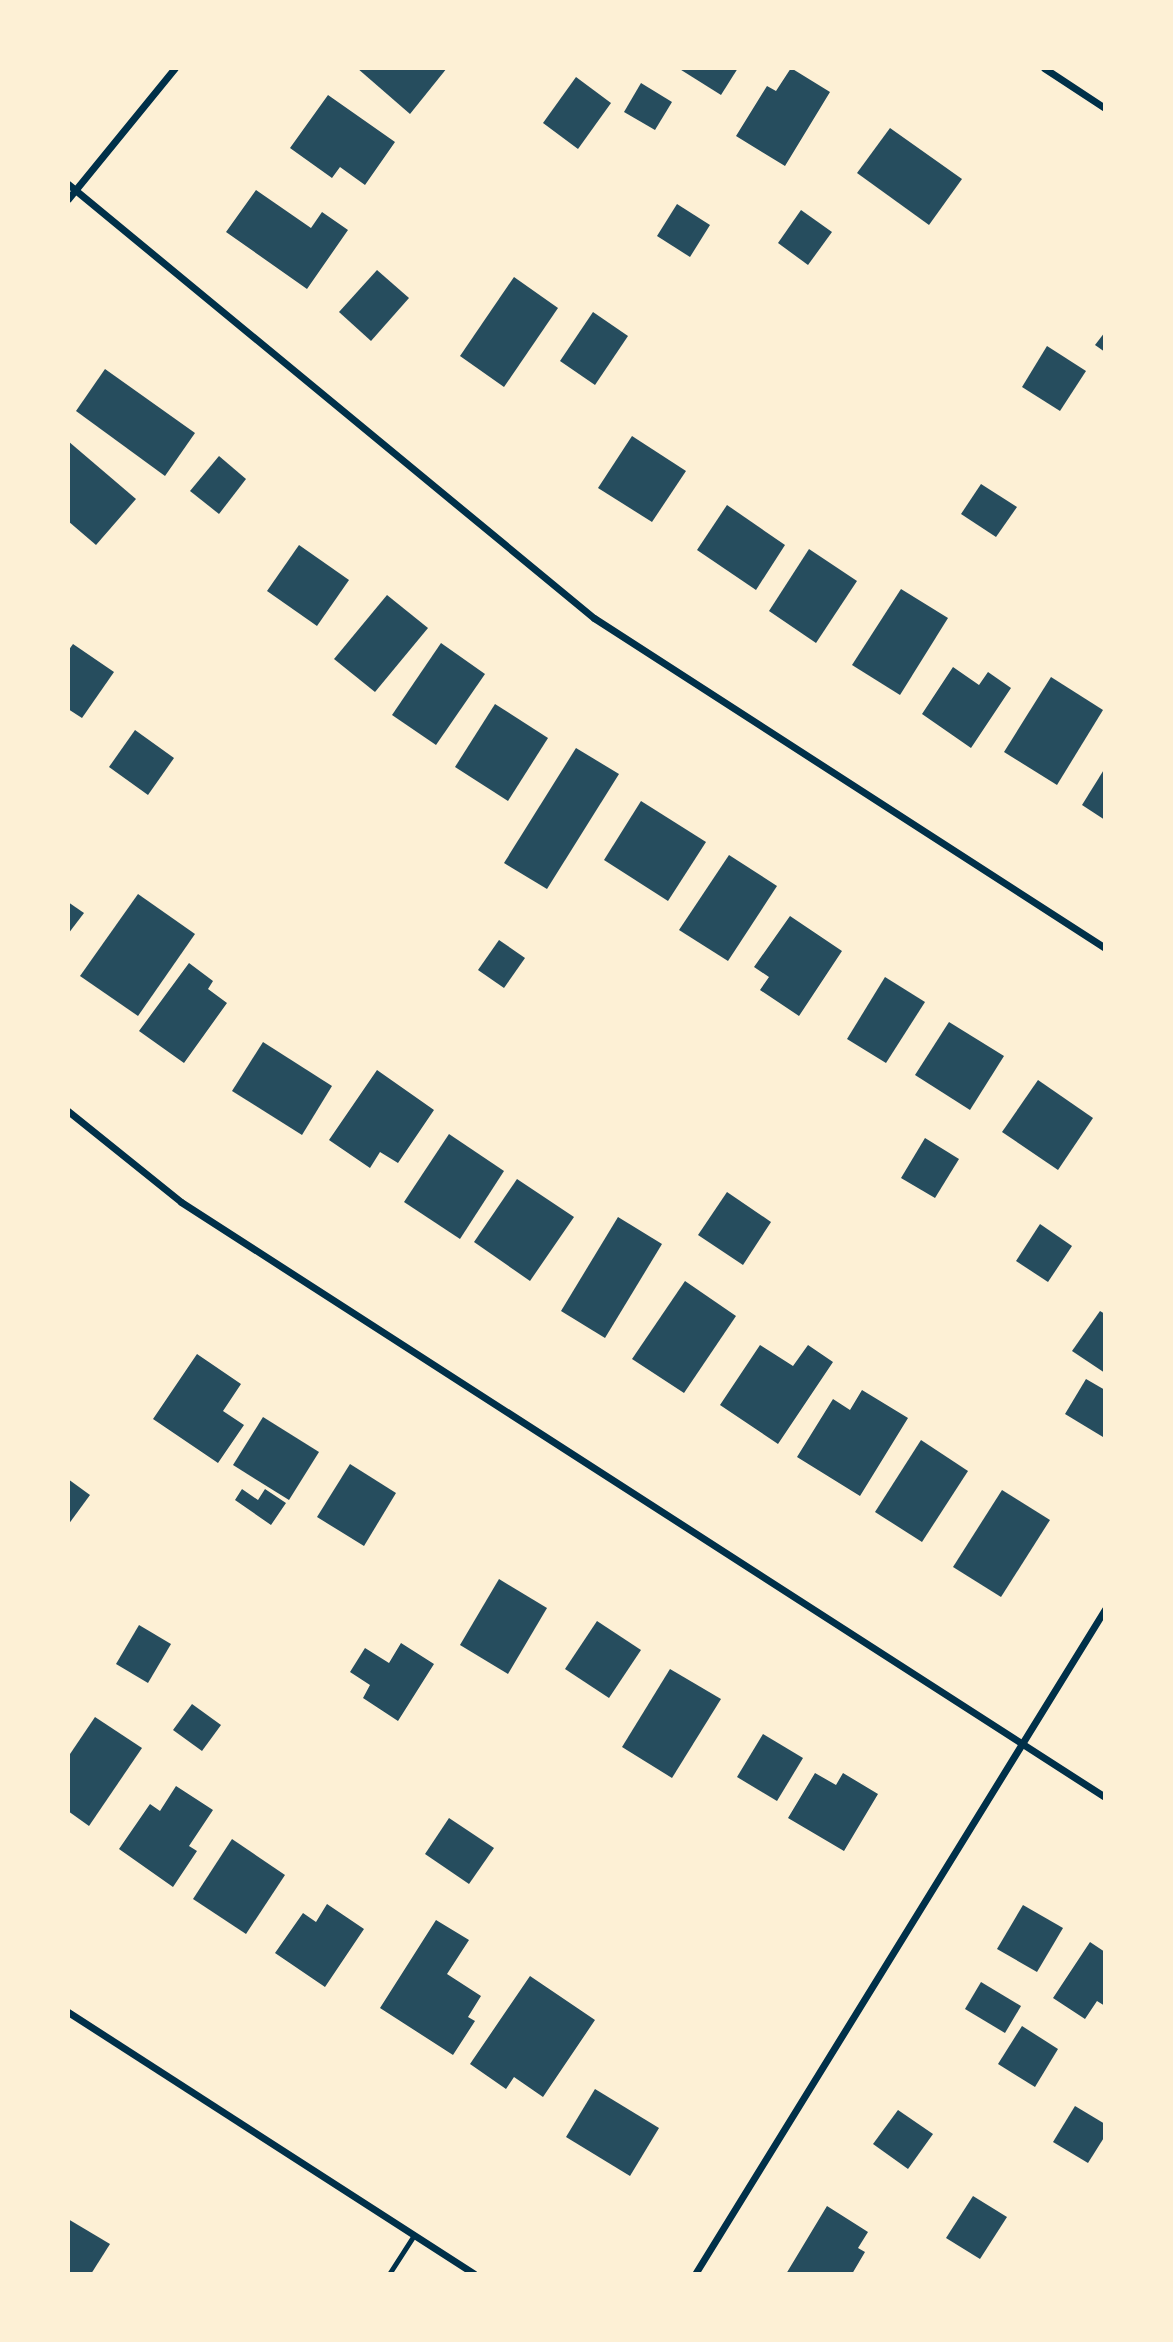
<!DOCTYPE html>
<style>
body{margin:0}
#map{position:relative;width:1173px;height:2342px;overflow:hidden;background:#fdf0d5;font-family:"PT Sans Narrow",sans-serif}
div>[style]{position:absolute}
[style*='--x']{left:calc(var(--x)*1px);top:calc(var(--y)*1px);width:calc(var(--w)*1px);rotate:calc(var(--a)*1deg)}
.building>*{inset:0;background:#264d5e}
.service>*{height:5px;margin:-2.5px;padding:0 2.5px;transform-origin:2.5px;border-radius:2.5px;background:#003049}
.minor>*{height:7px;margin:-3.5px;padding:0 3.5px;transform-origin:3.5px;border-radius:3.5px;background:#003049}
span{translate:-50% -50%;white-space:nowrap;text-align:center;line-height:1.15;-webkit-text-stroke:6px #fdf0d5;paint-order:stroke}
.frame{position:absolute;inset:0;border:70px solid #fdf0d5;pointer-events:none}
</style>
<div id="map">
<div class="building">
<i style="clip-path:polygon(357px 68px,447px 68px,410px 114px)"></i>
<i style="clip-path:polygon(678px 68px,738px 68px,721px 95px)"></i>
<i style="clip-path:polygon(791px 68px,830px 92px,785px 166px,736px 136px,767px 86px,776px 91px)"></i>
<i style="clip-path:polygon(576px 77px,611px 103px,578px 149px,543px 123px)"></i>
<i style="clip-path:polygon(641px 83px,672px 102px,655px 130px,624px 112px)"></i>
<i style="clip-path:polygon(328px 95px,395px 142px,365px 185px,340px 167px,332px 178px,290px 148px)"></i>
<i style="clip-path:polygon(890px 128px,962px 179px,929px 225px,857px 173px)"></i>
<i style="clip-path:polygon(256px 190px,311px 228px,322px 212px,348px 230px,307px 289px,226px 232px)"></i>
<i style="clip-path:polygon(677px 204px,710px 225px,690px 257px,657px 236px)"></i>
<i style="clip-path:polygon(801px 210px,832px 232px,808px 265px,778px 243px)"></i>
<i style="clip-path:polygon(377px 270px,409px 298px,371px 341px,339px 312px)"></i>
<i style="clip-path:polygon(514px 277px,558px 308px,504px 387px,460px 356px)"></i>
<i style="clip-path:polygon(593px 312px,628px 336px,595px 385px,560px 361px)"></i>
<i style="clip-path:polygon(1105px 332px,1105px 352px,1095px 345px)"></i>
<i style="clip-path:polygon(1047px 346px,1086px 371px,1060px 411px,1022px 387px)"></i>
<i style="clip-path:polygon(105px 369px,195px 433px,165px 476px,76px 411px)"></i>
<i style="clip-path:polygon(632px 436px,686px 471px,652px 522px,598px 488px)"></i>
<i style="clip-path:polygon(68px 441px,136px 499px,96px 545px,68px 521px)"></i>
<i style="clip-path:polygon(219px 456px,246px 479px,219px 514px,190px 491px)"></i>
<i style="clip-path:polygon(981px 484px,1017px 507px,996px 537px,961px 514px)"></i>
<i style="clip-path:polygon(727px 505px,785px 545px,756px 590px,697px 550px)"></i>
<i style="clip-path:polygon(299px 545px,349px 580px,317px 626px,267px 591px)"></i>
<i style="clip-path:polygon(809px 549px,857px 581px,816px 643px,769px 611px)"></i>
<i style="clip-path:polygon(901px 589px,948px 618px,900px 695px,852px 665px)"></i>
<i style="clip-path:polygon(387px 595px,428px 628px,375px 692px,334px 659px)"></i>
<i style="clip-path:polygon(441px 643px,485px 674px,436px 745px,392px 715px)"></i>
<i style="clip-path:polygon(73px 644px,114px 672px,82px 718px,68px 709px,68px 651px)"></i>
<i style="clip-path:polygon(953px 667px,979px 685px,988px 672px,1011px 688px,971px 748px,922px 714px)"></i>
<i style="clip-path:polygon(1051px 677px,1103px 710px,1057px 785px,1004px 752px)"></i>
<i style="clip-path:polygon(495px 704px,548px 738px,508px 801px,455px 767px)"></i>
<i style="clip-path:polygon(135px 730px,174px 758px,148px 795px,109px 767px)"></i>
<i style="clip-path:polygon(576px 748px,619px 774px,547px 889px,504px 863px)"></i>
<i style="clip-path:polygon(1105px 768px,1105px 820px,1082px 805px)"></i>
<i style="clip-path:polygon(641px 801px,706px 842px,668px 901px,604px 860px)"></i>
<i style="clip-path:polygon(729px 855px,777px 886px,728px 961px,679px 930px)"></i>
<i style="clip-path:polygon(138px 894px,195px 934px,138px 1016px,80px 976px)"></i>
<i style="clip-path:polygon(68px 902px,84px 913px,68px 934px)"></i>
<i style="clip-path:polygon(790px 916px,842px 951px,799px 1016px,760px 990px,769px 977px,754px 967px)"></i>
<i style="clip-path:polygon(499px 940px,525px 958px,504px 988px,478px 970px)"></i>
<i style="clip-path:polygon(189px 963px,213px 981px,208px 989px,227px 1003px,184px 1063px,139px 1031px)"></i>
<i style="clip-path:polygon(885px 977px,925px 1002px,886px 1063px,847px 1039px)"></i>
<i style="clip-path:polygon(949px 1022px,1004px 1056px,970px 1110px,915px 1075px)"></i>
<i style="clip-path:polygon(263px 1042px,332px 1086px,302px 1135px,232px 1091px)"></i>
<i style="clip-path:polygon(377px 1070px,434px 1110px,398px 1163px,380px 1152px,370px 1168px,329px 1140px)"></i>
<i style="clip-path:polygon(1038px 1080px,1093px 1118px,1058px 1170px,1002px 1132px)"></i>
<i style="clip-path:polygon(449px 1134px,504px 1171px,460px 1239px,404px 1202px)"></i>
<i style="clip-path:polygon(925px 1138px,959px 1159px,935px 1198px,901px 1178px)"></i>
<i style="clip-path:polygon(517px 1179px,574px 1217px,530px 1281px,474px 1242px)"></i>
<i style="clip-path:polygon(727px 1192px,771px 1222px,743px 1265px,698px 1235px)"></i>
<i style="clip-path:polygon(618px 1217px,662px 1244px,605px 1338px,561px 1311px)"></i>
<i style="clip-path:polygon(1040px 1224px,1072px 1246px,1048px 1282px,1016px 1261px)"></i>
<i style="clip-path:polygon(685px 1281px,736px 1316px,684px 1393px,632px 1359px)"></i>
<i style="clip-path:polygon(1100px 1311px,1105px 1314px,1105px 1373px,1072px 1351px)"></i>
<i style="clip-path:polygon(760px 1345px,793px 1366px,808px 1345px,833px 1362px,778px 1444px,720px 1405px)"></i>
<i style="clip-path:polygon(197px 1354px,241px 1384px,223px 1411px,244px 1425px,218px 1463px,153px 1419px)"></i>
<i style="clip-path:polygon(1086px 1379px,1105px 1390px,1103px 1437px,1065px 1414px)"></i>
<i style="clip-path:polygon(862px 1390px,908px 1418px,860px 1496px,797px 1457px,833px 1399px,850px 1410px)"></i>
<i style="clip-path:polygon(263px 1417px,319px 1452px,289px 1500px,233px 1465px)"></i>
<i style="clip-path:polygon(921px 1440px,968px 1471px,922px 1542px,875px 1512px)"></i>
<i style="clip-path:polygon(350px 1464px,396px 1493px,364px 1546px,317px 1517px)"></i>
<i style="clip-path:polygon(68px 1479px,90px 1495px,68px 1525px)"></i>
<i style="clip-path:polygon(242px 1489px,258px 1500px,265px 1489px,286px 1503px,271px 1525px,235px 1500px)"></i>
<i style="clip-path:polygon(1002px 1490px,1050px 1520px,1001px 1597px,953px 1567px)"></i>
<i style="clip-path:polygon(499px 1579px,547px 1608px,508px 1674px,460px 1645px)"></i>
<i style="clip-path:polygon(597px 1621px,641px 1650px,609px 1698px,565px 1669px)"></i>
<i style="clip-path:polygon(139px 1625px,171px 1644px,148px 1683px,116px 1664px)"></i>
<i style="clip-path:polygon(401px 1643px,434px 1664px,398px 1721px,363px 1698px,370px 1685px,350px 1672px,365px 1648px,389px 1663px)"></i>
<i style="clip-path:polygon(670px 1669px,721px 1699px,672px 1778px,622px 1747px)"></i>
<i style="clip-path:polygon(192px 1704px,221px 1725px,202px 1751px,173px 1730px)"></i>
<i style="clip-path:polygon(95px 1717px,142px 1748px,89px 1826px,68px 1811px,68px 1757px)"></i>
<i style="clip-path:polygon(763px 1734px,803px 1758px,777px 1801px,737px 1777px)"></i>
<i style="clip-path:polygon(815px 1773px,836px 1785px,843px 1773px,878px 1794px,844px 1851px,788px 1818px)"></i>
<i style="clip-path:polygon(176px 1786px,213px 1810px,189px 1846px,197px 1851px,173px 1887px,119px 1849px,150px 1804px,160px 1811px)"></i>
<i style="clip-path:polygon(449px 1818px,494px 1848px,469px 1884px,425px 1854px)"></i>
<i style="clip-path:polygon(232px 1839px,285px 1875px,246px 1934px,193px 1899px)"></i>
<i style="clip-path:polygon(327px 1904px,364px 1929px,325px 1987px,275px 1953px,303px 1913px,316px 1922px)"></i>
<i style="clip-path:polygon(1023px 1905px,1063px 1928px,1037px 1972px,997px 1949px)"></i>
<i style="clip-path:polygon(436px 1920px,469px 1940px,447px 1974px,481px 1996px,468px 2017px,475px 2021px,453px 2055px,380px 2008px)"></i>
<i style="clip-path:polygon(1090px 1942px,1105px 1952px,1105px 2006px,1097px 2001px,1085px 2019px,1053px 1998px)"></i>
<i style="clip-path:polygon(530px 1976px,595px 2020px,543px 2097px,514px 2077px,506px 2089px,470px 2064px)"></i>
<i style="clip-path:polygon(981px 1982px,1021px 2006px,1005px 2033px,965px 2009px)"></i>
<i style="clip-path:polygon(1022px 2026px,1058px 2049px,1035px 2087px,998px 2064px)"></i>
<i style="clip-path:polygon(595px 2089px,659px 2128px,630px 2176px,566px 2137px)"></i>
<i style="clip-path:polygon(1075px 2106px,1105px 2124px,1105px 2136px,1088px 2163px,1053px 2142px)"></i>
<i style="clip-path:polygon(898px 2110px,933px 2134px,908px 2169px,873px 2144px)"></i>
<i style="clip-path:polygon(973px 2196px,1007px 2217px,980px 2259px,946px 2238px)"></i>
<i style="clip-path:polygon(827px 2206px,868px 2232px,858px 2248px,865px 2252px,852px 2274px,786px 2274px)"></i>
<i style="clip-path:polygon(68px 2219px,110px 2244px,91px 2274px,68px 2274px)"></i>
</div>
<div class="service">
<i style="--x:389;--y:2274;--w:46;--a:-57.3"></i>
</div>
<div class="minor">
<i style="--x:1044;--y:68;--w:73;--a:33.3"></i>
<i style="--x:68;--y:184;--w:682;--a:39.53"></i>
<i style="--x:594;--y:618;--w:608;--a:32.85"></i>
<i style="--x:68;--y:199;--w:169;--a:-50.8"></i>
<i style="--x:68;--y:1111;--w:145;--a:38.8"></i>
<i style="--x:181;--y:1202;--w:1099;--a:32.78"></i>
<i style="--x:68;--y:2012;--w:483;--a:32.8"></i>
<i style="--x:695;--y:2274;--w:781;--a:-58.34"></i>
</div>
<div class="frame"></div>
</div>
